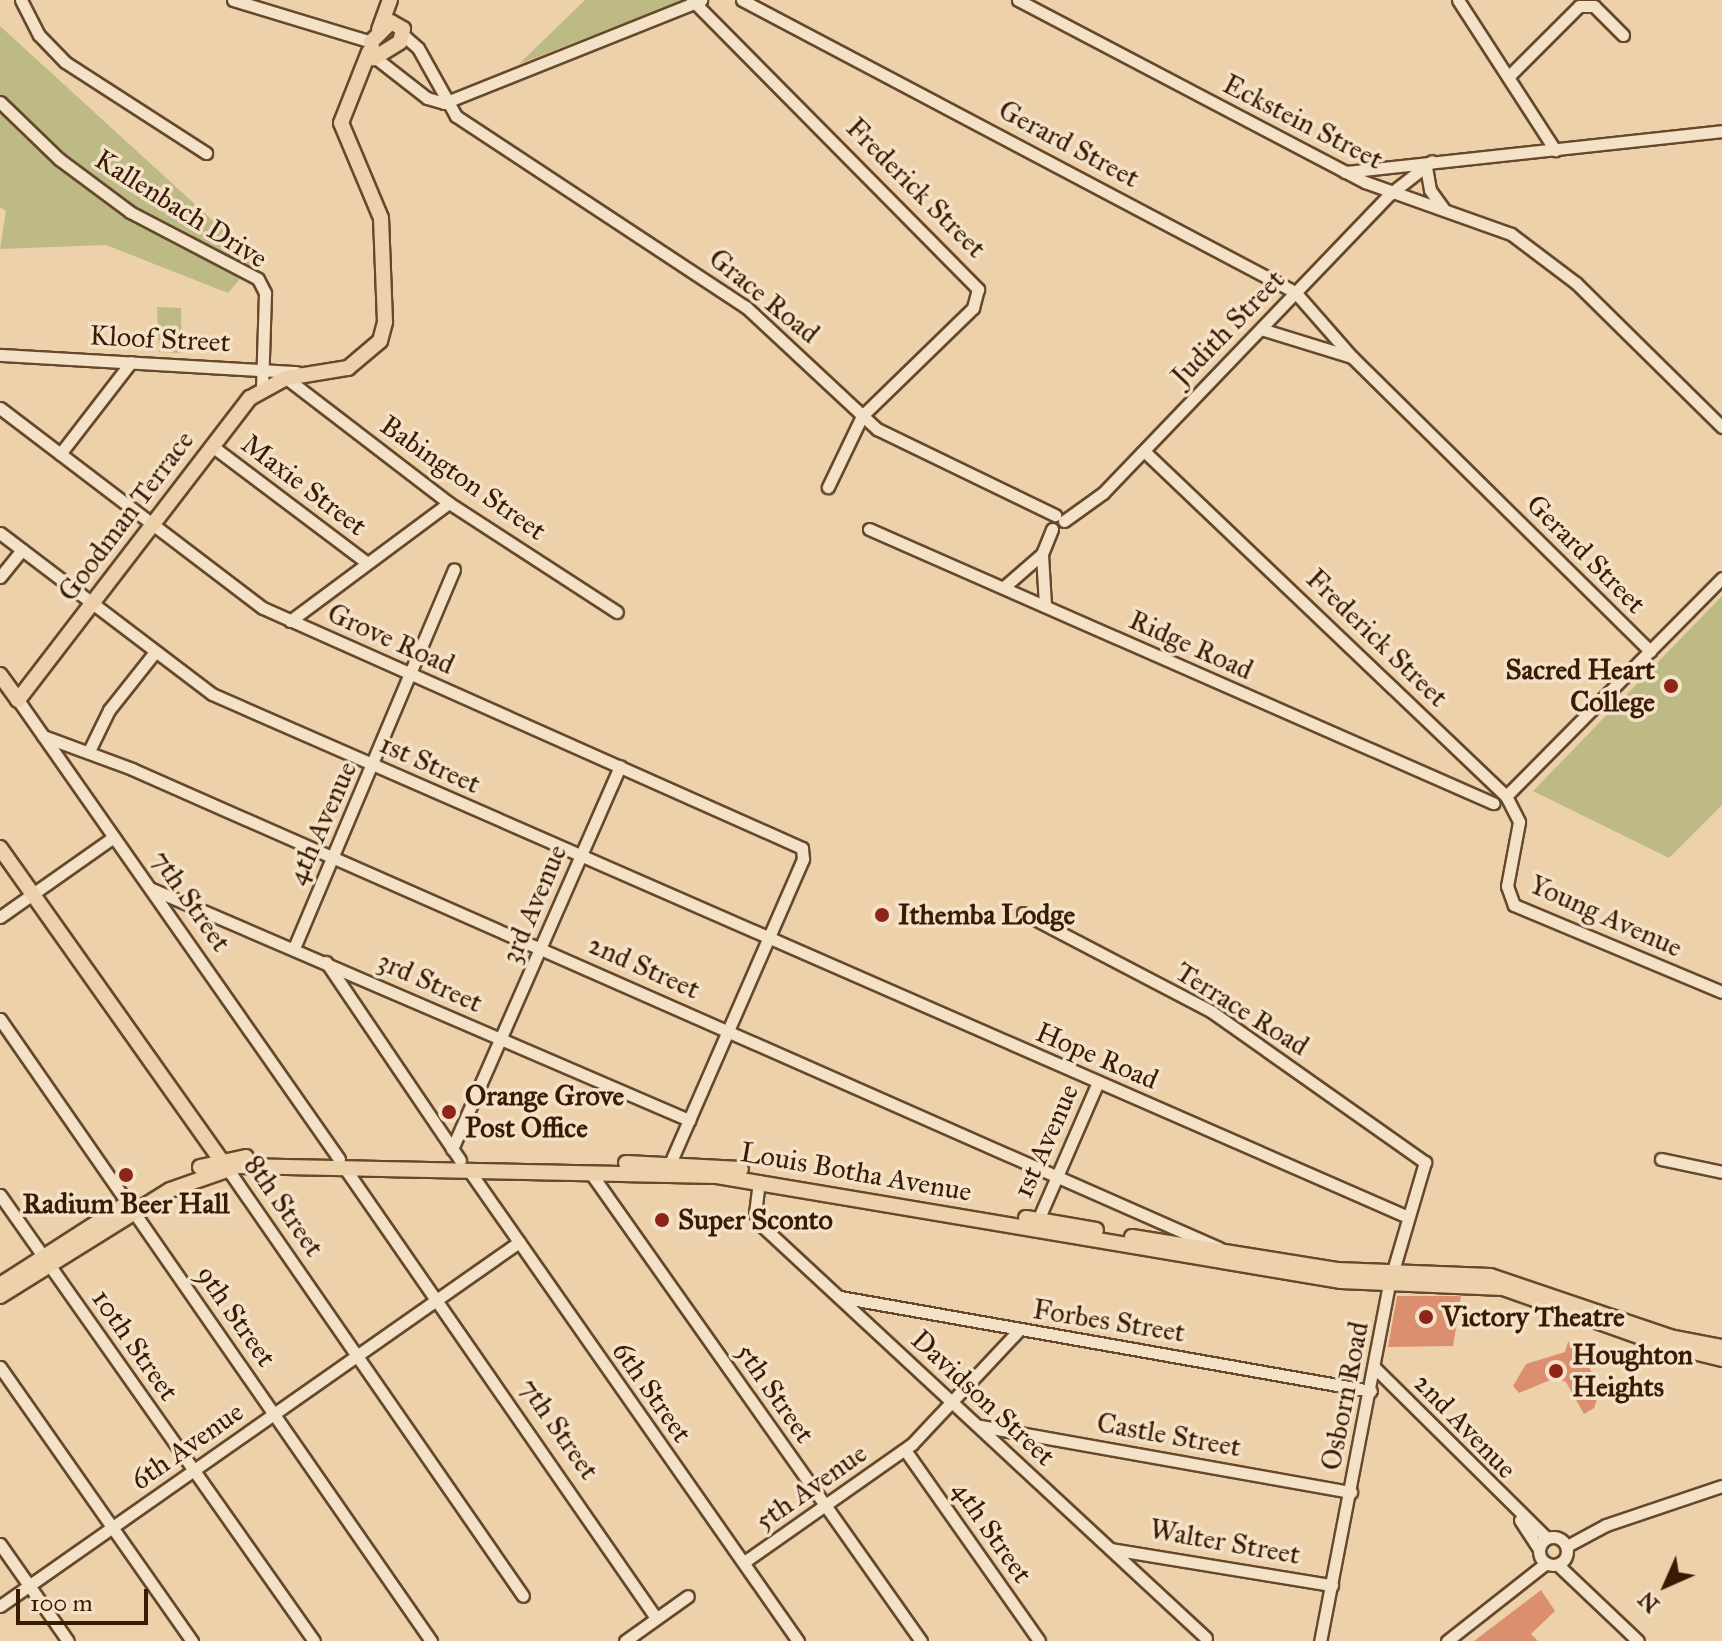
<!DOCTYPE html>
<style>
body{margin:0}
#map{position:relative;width:1722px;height:1641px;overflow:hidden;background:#edd1aa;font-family:"IM FELL Great Primer",serif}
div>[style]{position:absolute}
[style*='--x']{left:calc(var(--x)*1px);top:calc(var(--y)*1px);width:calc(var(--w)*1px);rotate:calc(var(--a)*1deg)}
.green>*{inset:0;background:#bdba85}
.building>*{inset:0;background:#db8f6e}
.roads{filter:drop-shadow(2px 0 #66482c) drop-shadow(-2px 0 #66482c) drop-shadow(0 2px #66482c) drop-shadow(0 -2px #66482c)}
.minor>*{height:11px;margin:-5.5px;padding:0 5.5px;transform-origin:5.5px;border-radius:5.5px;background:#f3e1c8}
.minor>.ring{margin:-5.5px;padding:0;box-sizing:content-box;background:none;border:11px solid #f3e1c8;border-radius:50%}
.major>*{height:14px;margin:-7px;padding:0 7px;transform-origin:7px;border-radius:7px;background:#edd1aa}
.dots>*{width:22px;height:22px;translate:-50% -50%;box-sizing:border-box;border:4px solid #f3e1c8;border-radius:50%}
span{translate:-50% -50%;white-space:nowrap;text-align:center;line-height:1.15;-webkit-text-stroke:7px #f3e1c8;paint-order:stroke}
.street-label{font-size:28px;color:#391a02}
.poi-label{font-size:28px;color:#391a02;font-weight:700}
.right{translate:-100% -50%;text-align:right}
.left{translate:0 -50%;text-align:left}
.north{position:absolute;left:1626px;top:1545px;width:80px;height:80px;-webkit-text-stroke:6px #f3e1c8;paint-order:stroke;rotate:225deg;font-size:22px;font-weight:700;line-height:32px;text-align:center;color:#391a02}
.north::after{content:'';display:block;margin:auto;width:28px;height:36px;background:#391a02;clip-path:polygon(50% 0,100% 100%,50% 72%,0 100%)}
.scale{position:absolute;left:16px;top:1589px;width:132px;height:36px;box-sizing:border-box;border:4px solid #391a02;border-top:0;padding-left:10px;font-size:24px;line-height:28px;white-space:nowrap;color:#391a02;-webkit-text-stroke:6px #f3e1c8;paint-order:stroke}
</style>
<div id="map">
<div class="green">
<i style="clip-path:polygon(585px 0,684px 0,519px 64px)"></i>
<i style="clip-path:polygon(0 26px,256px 260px,228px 293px,106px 245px,0 249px,6px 211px,0 207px)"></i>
<i style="clip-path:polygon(157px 307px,181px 308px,182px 353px,159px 352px)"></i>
<i style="clip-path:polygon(1722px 596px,1722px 805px,1669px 858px,1533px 791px)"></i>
</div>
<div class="building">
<i style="clip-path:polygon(1397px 1296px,1461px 1296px,1453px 1346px,1388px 1347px)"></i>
<i style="clip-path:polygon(1568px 1342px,1581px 1346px,1577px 1354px,1584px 1356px,1600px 1390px,1594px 1408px,1584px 1414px,1566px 1382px,1555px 1378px,1519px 1393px,1513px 1386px,1526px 1364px,1565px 1352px)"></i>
<i style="clip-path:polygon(1541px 1590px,1555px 1611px,1531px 1634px,1538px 1641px,1474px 1641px)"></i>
</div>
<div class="roads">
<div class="minor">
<i style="--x:21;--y:0;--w:39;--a:63"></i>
<i style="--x:39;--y:35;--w:37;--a:46"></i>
<i style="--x:65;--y:62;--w:168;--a:32.8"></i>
<i style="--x:233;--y:0;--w:144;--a:16.9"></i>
<i style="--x:692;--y:0;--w:407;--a:45.3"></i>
<i style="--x:978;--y:289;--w:20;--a:105"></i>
<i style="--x:973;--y:308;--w:155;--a:135.8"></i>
<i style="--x:862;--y:416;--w:79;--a:115.6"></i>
<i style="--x:742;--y:0;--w:625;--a:27.84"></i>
<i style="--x:1295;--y:292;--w:86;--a:48.8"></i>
<i style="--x:1352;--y:357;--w:419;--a:44.6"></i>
<i style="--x:1018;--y:0;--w:392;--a:27.7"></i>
<i style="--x:1365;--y:182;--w:155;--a:19.6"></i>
<i style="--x:1511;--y:234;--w:81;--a:37"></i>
<i style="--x:1576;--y:283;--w:205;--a:44.6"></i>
<i style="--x:1458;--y:0;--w:179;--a:57.1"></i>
<i style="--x:402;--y:34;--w:21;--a:41"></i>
<i style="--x:418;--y:48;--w:78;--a:60.8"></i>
<i style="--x:456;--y:116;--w:347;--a:33.4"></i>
<i style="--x:746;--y:307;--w:179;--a:43"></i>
<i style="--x:877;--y:429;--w:198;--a:25.8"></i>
<i style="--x:377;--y:59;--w:63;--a:38"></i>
<i style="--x:427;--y:98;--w:18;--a:16"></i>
<i style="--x:444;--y:103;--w:277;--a:-21.8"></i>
<i style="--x:1508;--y:77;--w:100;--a:-45"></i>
<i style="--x:1579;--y:6;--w:15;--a:0"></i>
<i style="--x:1594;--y:6;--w:41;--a:45"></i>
<i style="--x:0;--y:102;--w:82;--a:44"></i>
<i style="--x:59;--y:159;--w:89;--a:36.7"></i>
<i style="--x:130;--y:212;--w:144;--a:27.6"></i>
<i style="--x:258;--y:279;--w:16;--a:63"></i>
<i style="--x:265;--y:293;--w:95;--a:91.8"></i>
<i style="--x:1426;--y:167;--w:23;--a:80"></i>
<i style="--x:1430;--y:190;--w:24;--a:54"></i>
<i style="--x:1345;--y:172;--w:379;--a:-6.2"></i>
<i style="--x:1261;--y:329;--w:95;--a:17.1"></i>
<i style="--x:0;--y:355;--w:297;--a:3.3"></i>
<i style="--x:286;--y:378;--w:205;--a:37.5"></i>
<i style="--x:449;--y:503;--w:200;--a:33"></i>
<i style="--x:0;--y:408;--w:330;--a:37.3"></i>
<i style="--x:263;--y:608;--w:590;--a:24"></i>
<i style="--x:802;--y:848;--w:11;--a:85"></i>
<i style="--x:803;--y:859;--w:333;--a:113.6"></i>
<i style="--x:212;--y:446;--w:193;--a:37"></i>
<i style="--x:1144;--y:451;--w:500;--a:43.62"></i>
<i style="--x:60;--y:454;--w:116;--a:-52.3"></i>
<i style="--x:1064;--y:521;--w:48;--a:-35.7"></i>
<i style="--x:1103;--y:493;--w:414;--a:-46.2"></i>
<i style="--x:1390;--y:194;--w:53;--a:-38.2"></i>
<i style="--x:869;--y:529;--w:682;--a:23.71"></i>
<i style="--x:0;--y:533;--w:266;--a:37.2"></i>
<i style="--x:212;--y:694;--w:1305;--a:23.62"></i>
<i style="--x:0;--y:577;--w:35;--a:-51"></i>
<i style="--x:1722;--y:578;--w:307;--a:134.7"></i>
<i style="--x:1506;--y:796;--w:29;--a:63"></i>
<i style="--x:1519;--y:822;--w:65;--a:100.6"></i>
<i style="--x:1507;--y:886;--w:20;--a:70"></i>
<i style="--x:1514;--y:905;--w:225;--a:22.7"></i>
<i style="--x:1004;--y:587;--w:50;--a:-41"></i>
<i style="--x:1045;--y:605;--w:51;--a:-93.4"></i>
<i style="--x:1042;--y:554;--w:27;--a:-68"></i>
<i style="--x:290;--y:621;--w:198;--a:-36.6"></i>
<i style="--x:18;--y:700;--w:560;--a:55.03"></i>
<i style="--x:43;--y:736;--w:95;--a:20.3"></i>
<i style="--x:132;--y:769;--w:1188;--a:23.78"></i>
<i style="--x:89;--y:751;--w:46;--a:-64"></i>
<i style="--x:109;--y:710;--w:74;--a:-51.6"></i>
<i style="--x:152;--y:889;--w:585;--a:23.28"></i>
<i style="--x:1023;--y:913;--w:213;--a:27.6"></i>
<i style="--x:1212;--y:1012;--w:261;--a:35.2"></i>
<i style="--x:1425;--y:1162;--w:127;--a:106.4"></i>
<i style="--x:1389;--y:1284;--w:364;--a:100.9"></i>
<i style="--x:0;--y:917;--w:139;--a:-35.1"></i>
<i style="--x:294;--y:948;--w:411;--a:-67.1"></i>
<i style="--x:326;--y:962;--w:239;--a:55.9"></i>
<i style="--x:0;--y:1019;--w:757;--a:55.28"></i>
<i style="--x:452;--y:1149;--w:418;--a:-66.3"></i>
<i style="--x:1661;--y:1159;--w:62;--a:12"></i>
<i style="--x:344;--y:1167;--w:548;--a:55.32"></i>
<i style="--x:227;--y:1168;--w:520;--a:55.33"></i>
<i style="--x:468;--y:1169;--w:576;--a:55.04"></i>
<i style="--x:590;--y:1172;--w:574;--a:54.79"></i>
<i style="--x:759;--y:1181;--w:33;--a:97"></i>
<i style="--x:755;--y:1214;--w:13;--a:61"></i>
<i style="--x:761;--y:1225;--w:607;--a:42.86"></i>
<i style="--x:0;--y:1195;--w:545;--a:54.85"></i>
<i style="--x:1038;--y:1220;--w:150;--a:-66.5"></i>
<i style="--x:840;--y:1297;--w:539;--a:10.04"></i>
<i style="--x:0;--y:1367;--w:335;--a:55"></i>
<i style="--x:1376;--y:1369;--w:240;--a:44.7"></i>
<i style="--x:980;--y:1426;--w:377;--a:10.1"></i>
<i style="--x:905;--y:1450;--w:233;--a:54.9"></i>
<i style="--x:1520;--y:1520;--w:35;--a:57"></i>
<i class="ring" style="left:1539px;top:1537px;width:17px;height:17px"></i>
<i style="--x:0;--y:1544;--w:118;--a:55"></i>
<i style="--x:1567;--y:1546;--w:44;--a:-28.3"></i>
<i style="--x:1606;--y:1525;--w:122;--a:-18.6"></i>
<i style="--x:1111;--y:1549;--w:224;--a:9.3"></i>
<i style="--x:744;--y:1562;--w:205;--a:-35.1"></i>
<i style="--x:912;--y:1444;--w:155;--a:-46.8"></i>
<i style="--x:1558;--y:1565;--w:110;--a:43.5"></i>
<i style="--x:0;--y:1606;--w:634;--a:-35.04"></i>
<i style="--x:625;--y:1641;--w:77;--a:-35.5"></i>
<i style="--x:1447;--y:1641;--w:126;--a:-38.2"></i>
</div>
<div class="major">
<i style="--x:391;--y:22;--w:14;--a:30"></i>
<i style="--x:403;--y:29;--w:13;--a:103"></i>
<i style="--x:400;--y:42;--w:31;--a:148"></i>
<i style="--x:374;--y:58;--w:16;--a:-101"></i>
<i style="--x:371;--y:42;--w:28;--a:-45"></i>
<i style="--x:379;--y:30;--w:32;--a:-70"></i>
<i style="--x:0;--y:675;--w:31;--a:54"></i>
<i style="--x:18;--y:700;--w:381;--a:-52.5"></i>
<i style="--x:250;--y:398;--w:41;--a:-29.1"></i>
<i style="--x:286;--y:378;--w:63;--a:-9.2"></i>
<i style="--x:348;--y:368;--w:42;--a:-40.2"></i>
<i style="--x:380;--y:341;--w:20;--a:-75"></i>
<i style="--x:385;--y:322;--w:104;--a:-92.2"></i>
<i style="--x:381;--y:218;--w:103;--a:-112.8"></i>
<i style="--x:341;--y:123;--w:76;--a:-68.5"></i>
<i style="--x:0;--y:848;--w:391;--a:54.7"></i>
<i style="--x:626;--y:1163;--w:115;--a:3"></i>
<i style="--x:200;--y:1167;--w:47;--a:-12.3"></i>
<i style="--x:1026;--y:1218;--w:71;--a:9.7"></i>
<i style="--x:1132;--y:1237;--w:209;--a:9.1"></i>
<i style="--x:1338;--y:1270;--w:152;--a:2.3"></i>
<i style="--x:1490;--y:1276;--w:190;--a:18.7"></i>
<i style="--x:1670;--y:1337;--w:53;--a:10.9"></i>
<i style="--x:0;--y:1285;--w:156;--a:-32.7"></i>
<i style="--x:0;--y:1296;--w:200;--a:-31.9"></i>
<i style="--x:170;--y:1190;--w:72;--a:-19.4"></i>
<i style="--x:238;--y:1166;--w:479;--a:1.2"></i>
<i style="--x:717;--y:1176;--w:633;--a:9.55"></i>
<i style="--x:1341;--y:1281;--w:162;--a:2.5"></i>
<i style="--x:1503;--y:1288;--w:168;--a:19.5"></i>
<i style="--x:1661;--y:1344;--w:63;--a:13.8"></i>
</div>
</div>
<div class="dots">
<i style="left:1671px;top:686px;background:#8f2418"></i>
<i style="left:882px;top:915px;background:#8f2418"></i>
<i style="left:449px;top:1112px;background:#8f2418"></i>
<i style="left:126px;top:1175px;background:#8f2418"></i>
<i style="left:662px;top:1220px;background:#8f2418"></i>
<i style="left:1426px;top:1317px;background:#8f2418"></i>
<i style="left:1556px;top:1371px;background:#8f2418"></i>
</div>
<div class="street-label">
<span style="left:1303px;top:122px;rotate:27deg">Eckstein Street</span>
<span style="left:1069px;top:144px;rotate:28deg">Gerard Street</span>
<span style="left:916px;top:188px;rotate:45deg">Frederick Street</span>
<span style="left:181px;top:209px;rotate:32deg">Kallenbach Drive</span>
<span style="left:764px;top:296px;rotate:39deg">Grace Road</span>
<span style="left:1228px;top:328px;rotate:-46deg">Judith Street</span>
<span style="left:160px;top:339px;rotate:3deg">Kloof Street</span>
<span style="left:463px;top:478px;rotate:35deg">Babington Street</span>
<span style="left:304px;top:485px;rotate:37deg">Maxie Street</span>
<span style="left:126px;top:516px;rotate:-53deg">Goodman Terrace</span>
<span style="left:1586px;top:554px;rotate:45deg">Gerard Street</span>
<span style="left:1377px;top:638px;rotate:44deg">Frederick Street</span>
<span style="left:391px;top:639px;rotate:24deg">Grove Road</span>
<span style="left:1191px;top:645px;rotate:24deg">Ridge Road</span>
<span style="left:430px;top:764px;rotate:24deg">1st Street</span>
<span style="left:322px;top:823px;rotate:-66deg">4th Avenue</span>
<span style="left:191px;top:901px;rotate:55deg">7th Street</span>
<span style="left:534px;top:904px;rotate:-67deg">3rd Avenue</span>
<span style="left:1606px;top:916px;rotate:24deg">Young Avenue</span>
<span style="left:644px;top:967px;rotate:24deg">2nd Street</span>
<span style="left:430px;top:982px;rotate:24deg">3rd Street</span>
<span style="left:1242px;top:1009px;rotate:32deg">Terrace Road</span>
<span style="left:1097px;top:1056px;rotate:23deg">Hope Road</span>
<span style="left:1046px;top:1141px;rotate:-66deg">1st Avenue</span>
<span style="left:856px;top:1172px;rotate:10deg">Louis Botha Avenue</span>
<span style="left:284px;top:1206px;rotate:55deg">8th Street</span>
<span style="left:236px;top:1316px;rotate:55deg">9th Street</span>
<span style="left:1109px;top:1321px;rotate:9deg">Forbes Street</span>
<span style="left:135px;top:1345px;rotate:55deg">10th Street</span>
<span style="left:652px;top:1392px;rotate:55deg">6th Street</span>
<span style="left:775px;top:1393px;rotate:55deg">5th Street</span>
<span style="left:1345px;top:1396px;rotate:-79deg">Osborn Road</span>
<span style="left:983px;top:1398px;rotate:43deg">Davidson Street</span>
<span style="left:1465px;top:1426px;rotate:46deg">2nd Avenue</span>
<span style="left:559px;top:1429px;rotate:55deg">7th Street</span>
<span style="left:1169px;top:1435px;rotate:10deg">Castle Street</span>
<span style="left:187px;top:1446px;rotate:-35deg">6th Avenue</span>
<span style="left:811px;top:1487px;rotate:-35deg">5th Avenue</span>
<span style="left:992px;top:1532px;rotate:55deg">4th Street</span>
<span style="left:1225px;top:1542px;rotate:10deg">Walter Street</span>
</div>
<div class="poi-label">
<span class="right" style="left:1655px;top:686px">Sacred Heart<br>College</span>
<span class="left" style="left:898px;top:915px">Ithemba Lodge</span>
<span class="left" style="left:465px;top:1112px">Orange Grove<br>Post Office</span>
<span style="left:126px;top:1204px">Radium Beer Hall</span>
<span class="left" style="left:678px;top:1220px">Super Sconto</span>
<span class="left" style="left:1442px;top:1317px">Victory Theatre</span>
<span class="left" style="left:1572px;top:1371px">Houghton<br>Heights</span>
</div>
<div class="north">N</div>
<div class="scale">100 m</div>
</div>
